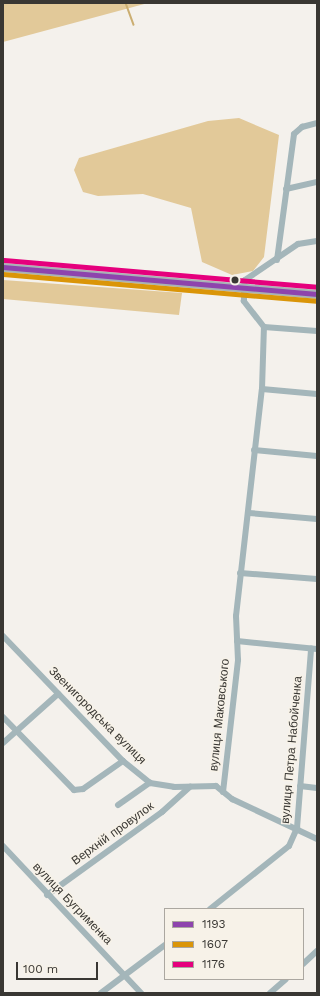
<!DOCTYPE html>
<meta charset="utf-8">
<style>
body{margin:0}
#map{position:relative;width:320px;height:996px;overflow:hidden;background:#f4f1ec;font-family:"Work Sans",sans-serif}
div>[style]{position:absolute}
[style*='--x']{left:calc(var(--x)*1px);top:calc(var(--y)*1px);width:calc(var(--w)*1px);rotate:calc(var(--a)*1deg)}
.forest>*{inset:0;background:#e2c999}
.stream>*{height:1.5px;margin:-0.75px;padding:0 0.75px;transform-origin:0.75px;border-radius:0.75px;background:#cbae71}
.minor>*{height:6px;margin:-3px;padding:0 3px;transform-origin:3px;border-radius:3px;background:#a4b6ba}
.highway>*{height:9px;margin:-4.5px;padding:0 4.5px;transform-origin:4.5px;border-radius:4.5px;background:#a8b3b5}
.bus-1>*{height:5px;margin:-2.5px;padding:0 2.5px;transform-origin:2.5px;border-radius:2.5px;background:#8e44ad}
.bus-2>*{height:5px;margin:-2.5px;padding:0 2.5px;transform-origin:2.5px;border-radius:2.5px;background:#da9508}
.bus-3>*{height:5px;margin:-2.5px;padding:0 2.5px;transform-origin:2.5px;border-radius:2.5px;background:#e5007d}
.dots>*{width:11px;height:11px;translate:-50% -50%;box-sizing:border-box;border:2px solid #f7f2e8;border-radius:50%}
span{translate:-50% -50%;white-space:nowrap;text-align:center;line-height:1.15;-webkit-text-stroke:3px #f7f2e8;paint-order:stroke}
.street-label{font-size:12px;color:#393733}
.frame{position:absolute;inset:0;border:4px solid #393733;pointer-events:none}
.legend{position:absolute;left:164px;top:908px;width:140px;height:72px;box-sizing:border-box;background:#f7f2e8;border:1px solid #aba7a0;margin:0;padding:5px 7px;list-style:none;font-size:12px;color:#393733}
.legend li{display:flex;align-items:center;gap:8px;height:20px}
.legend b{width:20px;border:1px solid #aba7a0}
.scale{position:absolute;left:16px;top:962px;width:82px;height:18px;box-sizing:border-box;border:2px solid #393733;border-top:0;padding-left:5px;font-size:12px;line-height:14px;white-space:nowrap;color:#393733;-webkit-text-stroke:3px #f7f2e8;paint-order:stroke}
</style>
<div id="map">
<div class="forest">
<i style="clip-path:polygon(3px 3px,148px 3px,3px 42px)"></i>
<i style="clip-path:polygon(239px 118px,279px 135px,264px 257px,253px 271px,232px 275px,202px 262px,191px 208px,143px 194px,98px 196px,83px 192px,74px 170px,79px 158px,208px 121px)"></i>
<i style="clip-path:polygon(3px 280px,182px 293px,179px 315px,3px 299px)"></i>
</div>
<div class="stream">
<i style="--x:126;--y:3;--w:23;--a:70"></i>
</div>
<div class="minor">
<i style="--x:286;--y:189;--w:32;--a:-13"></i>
<i style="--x:277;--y:260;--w:127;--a:-82.3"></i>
<i style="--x:294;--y:134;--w:11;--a:-41"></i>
<i style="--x:302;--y:127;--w:16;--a:-15"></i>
<i style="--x:264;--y:327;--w:53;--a:4.3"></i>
<i style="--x:262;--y:389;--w:55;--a:5.2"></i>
<i style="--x:254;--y:450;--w:63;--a:5.4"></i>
<i style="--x:249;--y:513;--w:68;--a:5"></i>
<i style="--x:240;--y:573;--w:77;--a:4.5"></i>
<i style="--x:3;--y:636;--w:173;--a:46.2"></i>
<i style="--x:123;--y:761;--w:35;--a:39"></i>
<i style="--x:150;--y:783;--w:24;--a:9"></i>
<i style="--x:174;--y:787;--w:42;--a:-1.4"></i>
<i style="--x:216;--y:786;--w:21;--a:39"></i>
<i style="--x:232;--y:799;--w:94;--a:25.2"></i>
<i style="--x:237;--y:641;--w:80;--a:5.7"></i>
<i style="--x:3;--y:717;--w:102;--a:45.8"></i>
<i style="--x:74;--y:790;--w:9;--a:-6"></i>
<i style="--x:83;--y:789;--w:49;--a:-35"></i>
<i style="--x:3;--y:743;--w:74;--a:-41.7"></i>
<i style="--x:300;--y:786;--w:17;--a:7"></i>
<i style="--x:223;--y:792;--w:133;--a:-83.5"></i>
<i style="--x:238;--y:660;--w:44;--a:-92.6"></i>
<i style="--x:236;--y:616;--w:228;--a:-83.5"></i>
<i style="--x:262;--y:389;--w:62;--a:-88.2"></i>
<i style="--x:264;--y:327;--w:33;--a:-128"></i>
<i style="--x:244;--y:301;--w:15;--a:-90"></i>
<i style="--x:244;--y:286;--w:6;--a:-81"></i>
<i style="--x:245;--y:280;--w:64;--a:-34.2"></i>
<i style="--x:298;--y:244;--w:19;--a:-9"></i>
<i style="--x:118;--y:805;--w:39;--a:-35"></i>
<i style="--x:3;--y:846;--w:202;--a:46.8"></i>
<i style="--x:47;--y:895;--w:142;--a:-35.8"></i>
<i style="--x:162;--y:812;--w:38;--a:-42"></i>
<i style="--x:210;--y:909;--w:101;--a:-38.6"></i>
<i style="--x:289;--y:846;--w:20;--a:-66"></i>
<i style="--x:297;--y:828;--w:180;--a:-85.5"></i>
<i style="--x:303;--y:964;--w:19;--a:-43"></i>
<i style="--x:101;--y:993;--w:80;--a:-36.9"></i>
<i style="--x:270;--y:993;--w:21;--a:-41"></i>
</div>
<div class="highway">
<i style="--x:3;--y:267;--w:315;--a:4.9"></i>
</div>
<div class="bus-1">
<i style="--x:3;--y:267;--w:315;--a:4.9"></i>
</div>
<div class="bus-2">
<i style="--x:3;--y:274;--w:314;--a:4.9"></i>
</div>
<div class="bus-3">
<i style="--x:4;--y:260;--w:314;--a:4.9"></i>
</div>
<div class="dots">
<i style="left:235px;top:280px;background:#393733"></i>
</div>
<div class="street-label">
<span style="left:220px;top:715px;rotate:-84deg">вулиця Маковського</span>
<span style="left:97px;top:716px;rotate:45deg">Звенигородська вулиця</span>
<span style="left:292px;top:750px;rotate:-85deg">вулиця Петра Набойченка</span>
<span style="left:113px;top:834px;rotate:-36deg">Верхній провулок</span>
<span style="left:72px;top:904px;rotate:46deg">вулиця Бугрименка</span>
</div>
<div class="frame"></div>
<ul class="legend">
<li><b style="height:5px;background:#8e44ad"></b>1193</li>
<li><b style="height:5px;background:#da9508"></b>1607</li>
<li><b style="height:5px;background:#e5007d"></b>1176</li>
</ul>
<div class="scale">100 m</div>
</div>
